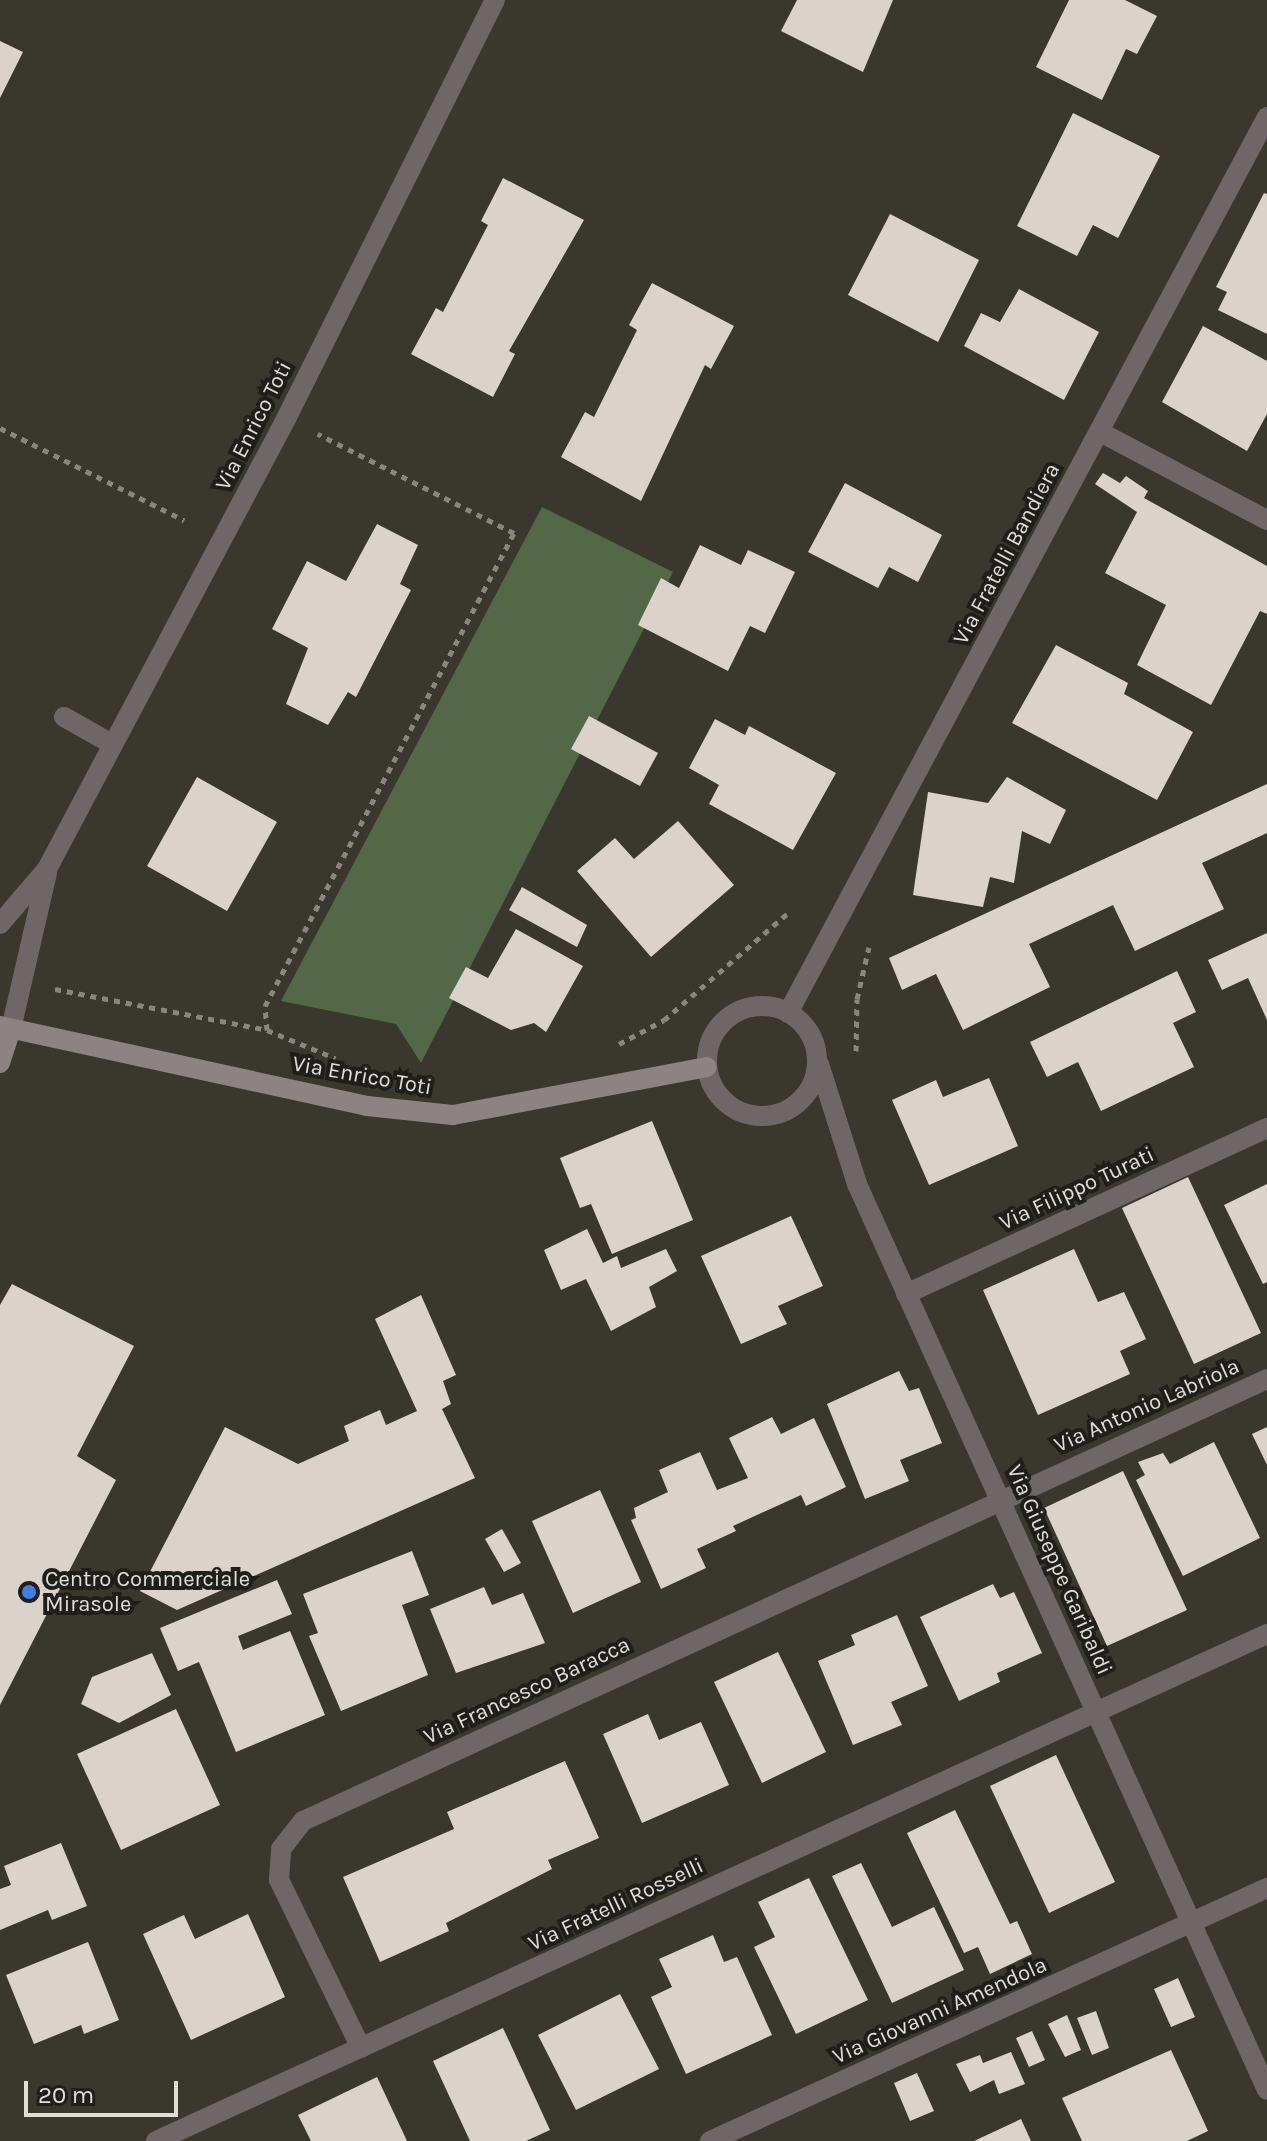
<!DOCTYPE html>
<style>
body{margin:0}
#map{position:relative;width:1267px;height:2141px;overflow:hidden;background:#3a372f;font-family:Karla,sans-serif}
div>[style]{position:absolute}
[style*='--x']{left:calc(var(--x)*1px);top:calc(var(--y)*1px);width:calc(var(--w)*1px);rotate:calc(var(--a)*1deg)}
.green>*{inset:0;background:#526847}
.building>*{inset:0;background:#dbd3cb}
.path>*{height:5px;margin-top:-2.5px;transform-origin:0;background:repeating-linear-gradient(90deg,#898680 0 6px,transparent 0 12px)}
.lane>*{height:20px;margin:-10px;padding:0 10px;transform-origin:10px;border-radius:10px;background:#6d6867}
.street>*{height:20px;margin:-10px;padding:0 10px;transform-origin:10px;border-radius:10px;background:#6d6867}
.street>.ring{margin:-10px;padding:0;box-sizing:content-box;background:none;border:20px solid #6d6867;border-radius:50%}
.secondary>*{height:20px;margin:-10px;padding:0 10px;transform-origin:10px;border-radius:10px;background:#8b8482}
.dots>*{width:22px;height:22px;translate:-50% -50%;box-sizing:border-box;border:4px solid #201e1b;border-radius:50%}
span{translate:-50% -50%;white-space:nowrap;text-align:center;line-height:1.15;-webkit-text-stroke:8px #201e1b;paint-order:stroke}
.street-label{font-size:22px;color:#e0ded9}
.poi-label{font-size:22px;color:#e0ded9}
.left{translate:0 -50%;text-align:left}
.scale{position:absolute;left:24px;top:2081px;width:154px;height:36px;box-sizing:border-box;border:4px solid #e0ded9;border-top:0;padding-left:10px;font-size:24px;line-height:28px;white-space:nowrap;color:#e0ded9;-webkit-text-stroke:6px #201e1b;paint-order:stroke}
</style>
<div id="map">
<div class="green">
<i style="clip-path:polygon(542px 507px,673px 572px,421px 1063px,396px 1024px,281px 1001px)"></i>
</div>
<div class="building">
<i style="clip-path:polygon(797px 0,893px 0,863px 72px,781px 31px)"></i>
<i style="clip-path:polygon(1069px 0,1125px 0,1157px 16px,1137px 54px,1126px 49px,1102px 100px,1036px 67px)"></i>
<i style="clip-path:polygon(0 41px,23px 52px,0 98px)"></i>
<i style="clip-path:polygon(1073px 113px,1160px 156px,1118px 238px,1093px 225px,1077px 256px,1017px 226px)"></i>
<i style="clip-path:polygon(503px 178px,584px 220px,509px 351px,515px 354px,493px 397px,411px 354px,436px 308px,443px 312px,488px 225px,481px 221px)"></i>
<i style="clip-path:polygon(1264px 193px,1267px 194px,1267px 334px,1218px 310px,1227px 292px,1216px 287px)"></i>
<i style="clip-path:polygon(890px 214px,979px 260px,938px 342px,848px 295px)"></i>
<i style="clip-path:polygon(652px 283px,734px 326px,711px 369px,705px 365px,641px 501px,561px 457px,585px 412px,594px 417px,637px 330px,629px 325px)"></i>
<i style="clip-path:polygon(1019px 289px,1099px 332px,1064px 400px,964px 346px,981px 313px,1000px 322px)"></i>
<i style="clip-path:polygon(1203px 326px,1267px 361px,1267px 414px,1247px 451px,1162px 402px)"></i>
<i style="clip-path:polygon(1103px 473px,1120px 483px,1126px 476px,1148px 491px,1144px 498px,1267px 566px,1267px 614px,1260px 611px,1211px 705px,1137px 665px,1166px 605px,1105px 573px,1137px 512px,1095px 484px)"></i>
<i style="clip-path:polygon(845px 483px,942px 535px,918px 582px,889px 567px,878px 588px,808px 552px)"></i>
<i style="clip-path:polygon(377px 524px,418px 545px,400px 584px,411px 590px,356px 697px,348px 692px,328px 725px,286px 704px,308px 648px,272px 629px,307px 561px,346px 581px)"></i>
<i style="clip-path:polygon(700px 545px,741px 565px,748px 550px,795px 572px,765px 633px,750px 626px,728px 671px,638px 625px,661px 578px,679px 588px)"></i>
<i style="clip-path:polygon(1056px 645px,1128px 683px,1124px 694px,1193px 732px,1157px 800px,1012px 723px)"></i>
<i style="clip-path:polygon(589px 716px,658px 753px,640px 786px,571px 749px)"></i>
<i style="clip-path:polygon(715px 719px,745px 735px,749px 726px,836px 773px,793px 850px,709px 804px,719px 785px,689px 768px)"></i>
<i style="clip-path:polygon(197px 777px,277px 822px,227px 911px,147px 866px)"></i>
<i style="clip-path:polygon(1007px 777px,1066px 810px,1050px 844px,1022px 831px,1014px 883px,990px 877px,983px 907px,913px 895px,928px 792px,988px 803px)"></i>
<i style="clip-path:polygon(1267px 784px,1267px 833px,1202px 863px,1224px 909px,1135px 951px,1113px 905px,1029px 944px,1050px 987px,963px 1030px,936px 974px,902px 990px,889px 958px)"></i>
<i style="clip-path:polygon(678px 821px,734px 885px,651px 957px,577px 871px,615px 838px,634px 859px)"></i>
<i style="clip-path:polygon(522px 887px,587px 925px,577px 947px,509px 910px)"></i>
<i style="clip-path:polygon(516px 929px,583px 966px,546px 1032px,534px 1023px,511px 1030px,449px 998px,466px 967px,488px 978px)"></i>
<i style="clip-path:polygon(1267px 933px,1267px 1020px,1248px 978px,1222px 990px,1208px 960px)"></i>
<i style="clip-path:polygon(1177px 971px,1196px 1012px,1173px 1023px,1194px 1067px,1101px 1111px,1078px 1062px,1047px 1077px,1030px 1042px)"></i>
<i style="clip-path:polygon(989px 1078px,1018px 1146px,929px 1185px,892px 1100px,936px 1080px,943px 1097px)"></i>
<i style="clip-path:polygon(652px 1121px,693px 1220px,612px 1254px,591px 1204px,580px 1208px,560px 1158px)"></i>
<i style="clip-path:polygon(1188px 1177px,1261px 1333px,1194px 1364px,1122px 1208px)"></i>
<i style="clip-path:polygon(1267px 1184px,1267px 1282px,1263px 1284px,1224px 1205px)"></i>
<i style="clip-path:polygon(791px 1216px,823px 1286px,778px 1306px,787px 1324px,741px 1344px,701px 1256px)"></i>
<i style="clip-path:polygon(587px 1229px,603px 1263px,617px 1256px,621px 1268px,666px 1249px,677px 1271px,649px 1287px,656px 1307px,611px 1331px,586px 1279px,561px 1290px,544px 1250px)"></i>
<i style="clip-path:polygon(1074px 1249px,1098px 1302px,1124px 1292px,1146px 1339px,1120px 1351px,1130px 1374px,1038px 1415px,983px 1290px)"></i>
<i style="clip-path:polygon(12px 1284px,134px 1346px,77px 1456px,116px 1480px,0 1705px,0 1305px)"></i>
<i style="clip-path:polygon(421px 1295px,456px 1375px,443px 1381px,451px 1404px,442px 1409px,475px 1478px,177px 1610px,140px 1591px,225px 1427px,298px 1464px,349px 1441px,344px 1426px,380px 1410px,386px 1425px,417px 1411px,375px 1319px)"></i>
<i style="clip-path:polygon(899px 1371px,909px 1391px,919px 1388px,942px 1443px,900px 1460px,909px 1481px,865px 1499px,827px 1404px)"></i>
<i style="clip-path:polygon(772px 1417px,781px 1434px,814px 1418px,846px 1487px,806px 1506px,801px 1495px,733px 1526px,736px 1531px,697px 1549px,706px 1568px,661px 1589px,631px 1520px,636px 1518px,634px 1508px,668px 1492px,659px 1470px,700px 1452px,717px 1490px,748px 1478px,729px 1438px)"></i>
<i style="clip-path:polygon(1267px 1427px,1267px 1465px,1252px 1434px)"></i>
<i style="clip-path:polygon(1214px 1442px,1260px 1538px,1183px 1576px,1136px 1480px,1145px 1475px,1138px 1462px,1163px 1453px,1170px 1464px)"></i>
<i style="clip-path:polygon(1123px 1471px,1187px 1610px,1107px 1646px,1044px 1508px)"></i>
<i style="clip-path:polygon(600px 1490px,641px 1582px,573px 1613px,532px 1521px)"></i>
<i style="clip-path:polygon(502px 1529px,521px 1563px,504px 1572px,485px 1539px)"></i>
<i style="clip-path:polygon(412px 1551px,429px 1595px,402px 1605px,428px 1675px,341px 1711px,309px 1636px,318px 1633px,303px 1594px)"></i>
<i style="clip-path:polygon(277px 1580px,292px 1614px,238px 1636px,243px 1650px,290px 1631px,325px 1715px,236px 1752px,199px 1662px,178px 1671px,160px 1628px)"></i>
<i style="clip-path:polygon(993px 1584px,1000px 1598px,1014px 1592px,1042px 1653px,997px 1673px,1000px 1682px,959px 1701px,920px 1617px)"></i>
<i style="clip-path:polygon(484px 1587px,492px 1605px,523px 1593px,545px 1643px,456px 1673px,430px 1609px)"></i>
<i style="clip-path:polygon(897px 1615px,928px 1686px,891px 1702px,902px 1725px,853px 1745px,818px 1661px,855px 1645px,851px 1635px)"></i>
<i style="clip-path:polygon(778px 1652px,826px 1752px,762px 1783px,714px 1682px)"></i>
<i style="clip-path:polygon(152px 1653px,171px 1695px,119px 1723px,81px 1704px,92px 1677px)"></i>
<i style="clip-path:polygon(176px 1709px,220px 1805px,121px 1850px,77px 1754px)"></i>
<i style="clip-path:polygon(648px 1714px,659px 1740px,701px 1722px,729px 1785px,642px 1823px,603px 1734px)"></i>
<i style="clip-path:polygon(1056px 1755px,1115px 1882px,1049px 1913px,990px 1786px)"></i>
<i style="clip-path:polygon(565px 1761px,599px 1838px,548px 1860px,552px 1869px,446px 1923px,449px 1931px,380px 1962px,343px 1877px,454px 1829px,447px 1812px)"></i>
<i style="clip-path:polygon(955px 1810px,1010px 1924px,1017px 1921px,1032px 1954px,990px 1974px,978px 1947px,964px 1953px,907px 1833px)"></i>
<i style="clip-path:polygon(61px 1843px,87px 1906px,52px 1920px,48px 1910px,0 1930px,0 1889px,11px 1885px,4px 1866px)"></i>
<i style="clip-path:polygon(861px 1863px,892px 1927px,934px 1907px,964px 1970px,892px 2003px,832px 1876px)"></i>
<i style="clip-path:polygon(809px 1878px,868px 2000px,796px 2034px,754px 1947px,775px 1937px,758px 1902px)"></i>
<i style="clip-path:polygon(248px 1914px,285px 1997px,191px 2040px,143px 1934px,184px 1915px,195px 1939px)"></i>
<i style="clip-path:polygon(713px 1935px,724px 1962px,737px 1957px,772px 2035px,686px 2074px,651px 1997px,672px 1987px,659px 1959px)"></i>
<i style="clip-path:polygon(88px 1942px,119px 2020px,84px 2034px,81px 2025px,34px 2044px,6px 1975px)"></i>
<i style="clip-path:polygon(1178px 1978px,1195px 2017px,1171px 2027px,1154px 1989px)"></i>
<i style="clip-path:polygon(620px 1994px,659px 2069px,576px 2110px,538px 2035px)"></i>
<i style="clip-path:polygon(1096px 2011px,1109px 2048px,1092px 2055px,1077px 2018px)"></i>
<i style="clip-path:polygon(1067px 2015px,1081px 2050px,1065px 2057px,1048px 2024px)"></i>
<i style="clip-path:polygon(503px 2028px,550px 2130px,526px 2141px,470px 2141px,433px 2061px)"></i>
<i style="clip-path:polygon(1032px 2031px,1045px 2060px,1029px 2067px,1016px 2038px)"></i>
<i style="clip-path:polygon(1171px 2050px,1208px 2131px,1187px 2141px,1082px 2141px,1062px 2098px)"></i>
<i style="clip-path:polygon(1011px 2052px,1025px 2084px,999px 2094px,994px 2080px,970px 2092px,956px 2064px,980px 2055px,983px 2063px)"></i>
<i style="clip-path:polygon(917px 2073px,934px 2111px,910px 2121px,894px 2083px)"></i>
<i style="clip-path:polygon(377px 2077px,407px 2141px,311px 2141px,298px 2115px)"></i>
<i style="clip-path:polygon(1021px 2119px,1031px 2141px,974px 2141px)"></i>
</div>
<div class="path">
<i style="--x:0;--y:428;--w:206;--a:26.6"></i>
<i style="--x:55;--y:989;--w:216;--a:10.9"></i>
<i style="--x:267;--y:1030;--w:74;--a:22.4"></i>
<i style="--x:267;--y:1030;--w:24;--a:-95"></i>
<i style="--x:265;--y:1006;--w:535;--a:-62.24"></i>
<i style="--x:514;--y:533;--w:220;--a:-153.2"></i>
<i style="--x:619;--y:1044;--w:51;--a:-28.1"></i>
<i style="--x:664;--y:1020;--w:164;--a:-40.8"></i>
<i style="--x:856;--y:1051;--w:52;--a:-88.9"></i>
<i style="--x:857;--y:999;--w:53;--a:-77"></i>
</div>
<div class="lane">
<i style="--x:64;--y:717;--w:55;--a:29.4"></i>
</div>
<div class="street">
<i style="--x:1100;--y:432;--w:189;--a:27.8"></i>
<i style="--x:0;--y:924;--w:72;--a:-49.5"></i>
<i style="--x:47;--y:869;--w:510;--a:-62.03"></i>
<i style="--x:286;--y:419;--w:468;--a:-63.5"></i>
<i class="ring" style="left:707px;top:1006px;width:90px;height:90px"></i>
<i style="--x:788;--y:1013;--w:1016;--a:-61.87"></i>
<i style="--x:11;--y:1029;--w:160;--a:-77"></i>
<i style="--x:819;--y:1064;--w:126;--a:72.4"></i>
<i style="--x:857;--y:1184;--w:994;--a:65.65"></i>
<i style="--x:906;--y:1294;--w:397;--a:-24.7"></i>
<i style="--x:361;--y:2048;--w:187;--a:-116"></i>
<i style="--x:279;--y:1880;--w:31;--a:-86"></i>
<i style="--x:281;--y:1849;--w:36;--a:-52"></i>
<i style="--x:303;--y:1821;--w:1060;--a:-24.63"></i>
<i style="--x:156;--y:2141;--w:1221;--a:-24.53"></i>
<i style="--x:710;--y:2141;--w:612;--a:-24.43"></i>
</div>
<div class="secondary">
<i style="--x:0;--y:1026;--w:376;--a:12.3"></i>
<i style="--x:367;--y:1106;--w:86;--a:6"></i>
<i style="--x:453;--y:1115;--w:258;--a:-10.7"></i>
<i style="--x:0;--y:1063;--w:36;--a:-72"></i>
</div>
<div class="dots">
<i style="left:29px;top:1592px;background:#3f7fe0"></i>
</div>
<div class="street-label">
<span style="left:254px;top:426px;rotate:-63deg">Via Enrico Toti</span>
<span style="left:1007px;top:554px;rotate:-62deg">Via Fratelli Bandiera</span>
<span style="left:362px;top:1076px;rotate:10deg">Via Enrico Toti</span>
<span style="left:1077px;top:1189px;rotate:-25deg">Via Filippo Turati</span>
<span style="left:1147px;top:1406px;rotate:-24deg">Via Antonio Labriola</span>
<span style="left:1059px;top:1570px;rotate:66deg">Via Giuseppe Garibaldi</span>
<span style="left:527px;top:1691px;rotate:-25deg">Via Francesco Baracca</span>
<span style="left:616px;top:1905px;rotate:-25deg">Via Fratelli Rosselli</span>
<span style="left:940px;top:2011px;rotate:-24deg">Via Giovanni Amendola</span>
</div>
<div class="poi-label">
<span class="left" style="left:45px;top:1592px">Centro Commerciale<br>Mirasole</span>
</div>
<div class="scale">20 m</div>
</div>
